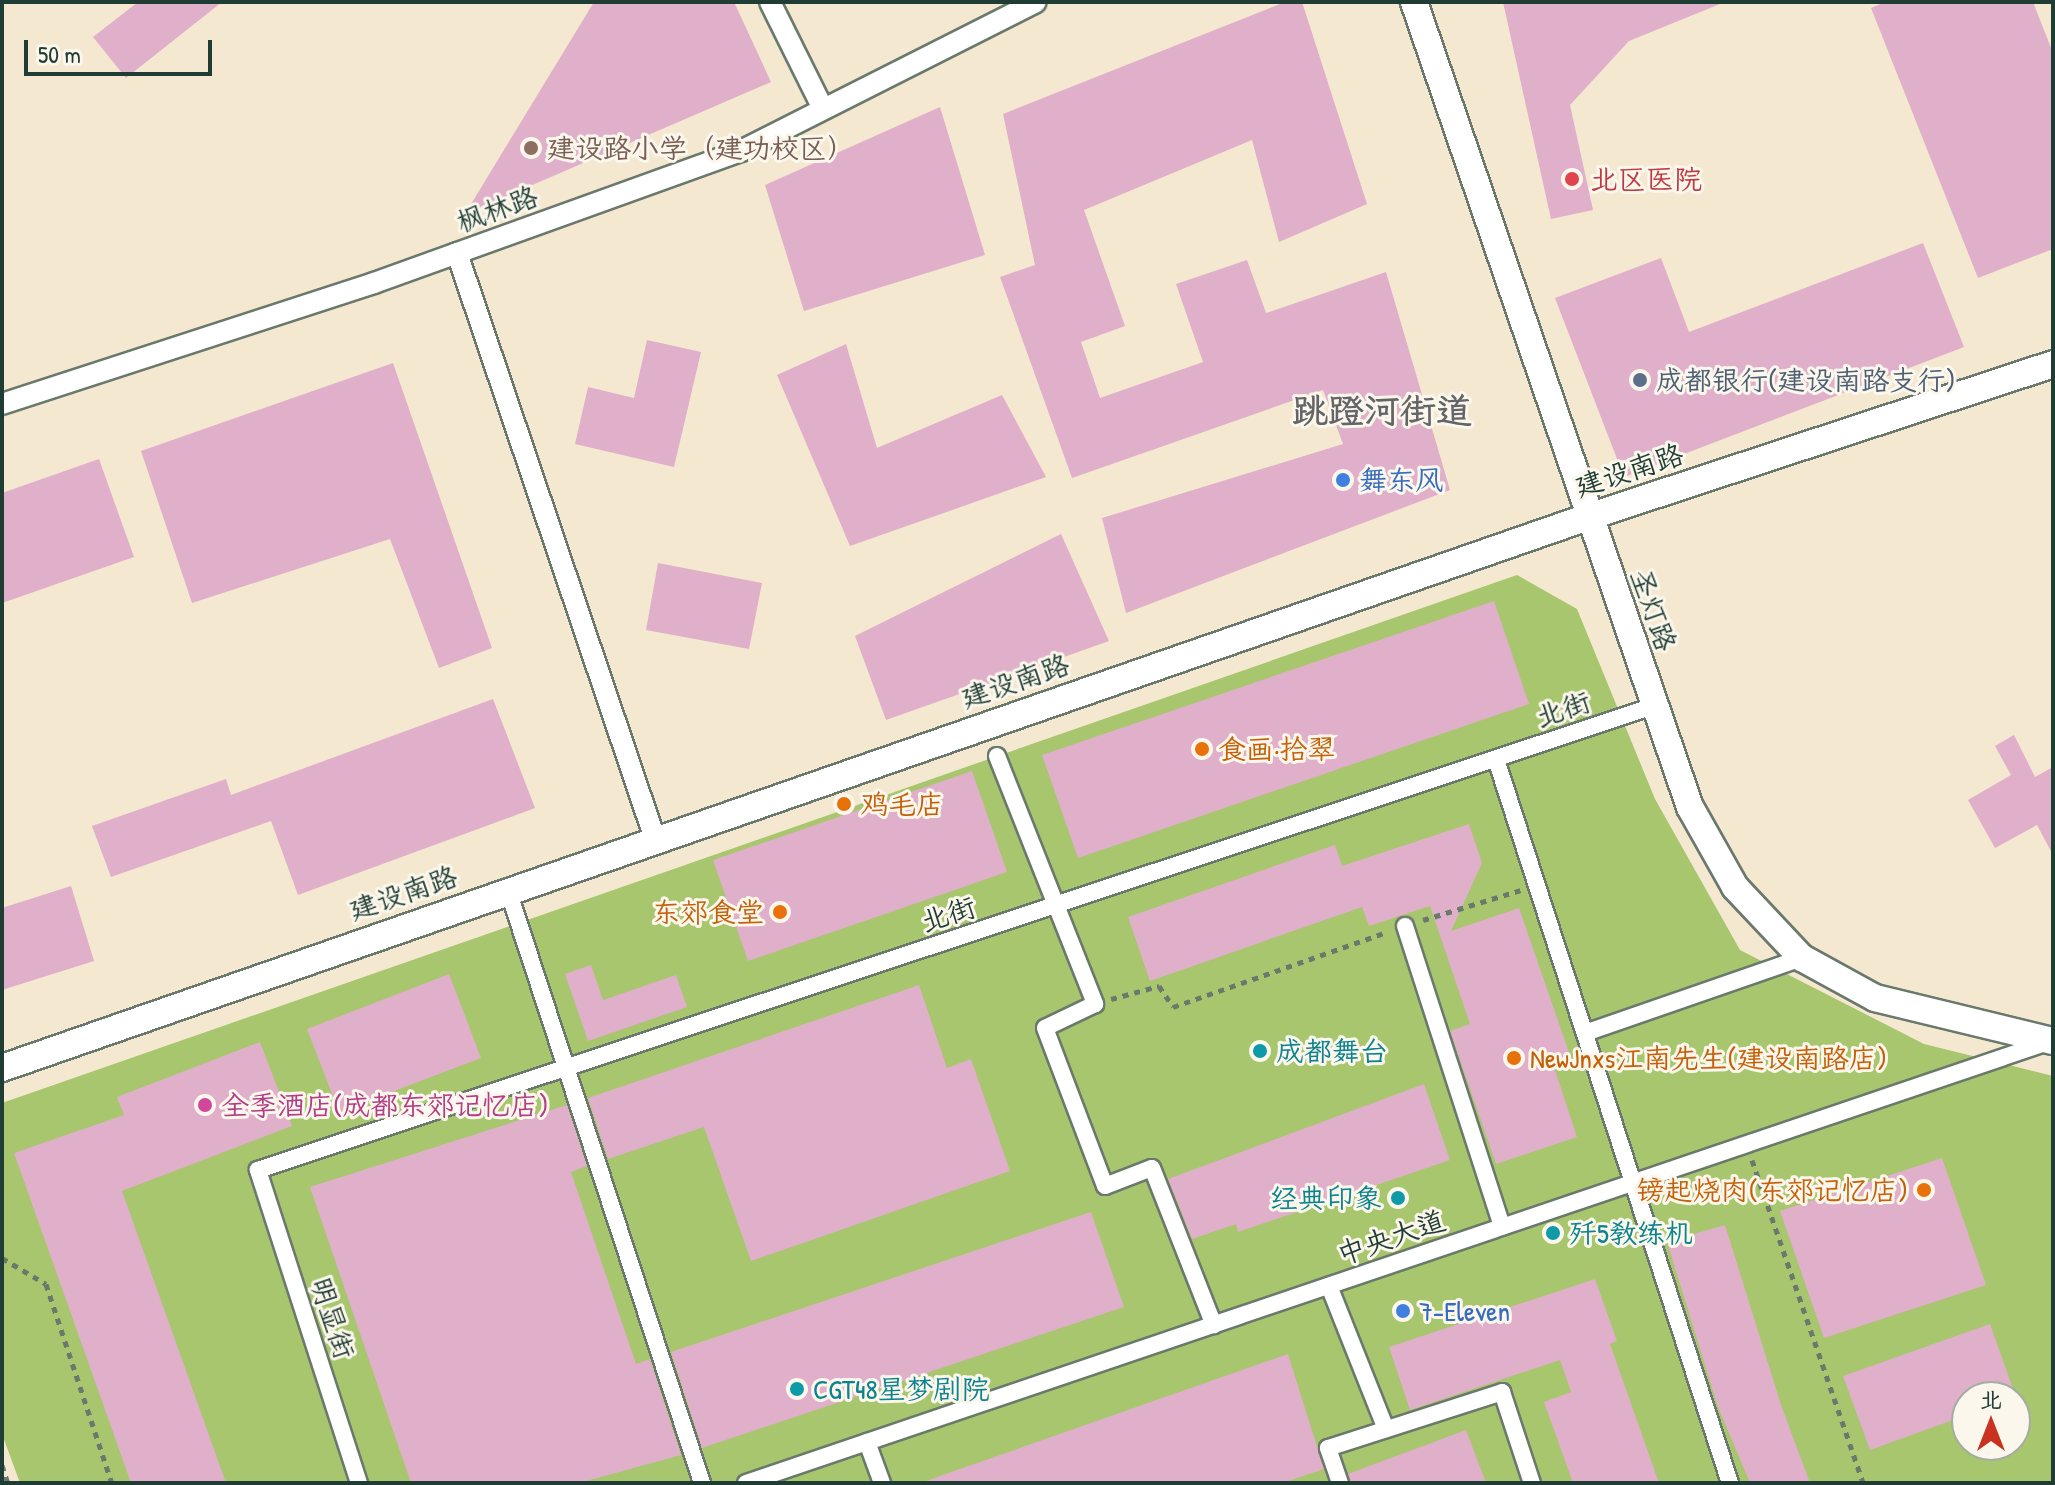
<!DOCTYPE html>
<meta charset="utf-8">
<style>
body{margin:0}
#map{position:relative;width:2055px;height:1485px;overflow:hidden;background:#f4e8d0;font-family:"Patrick Hand","LXGW WenKai TC",sans-serif}
div>[style]{position:absolute}
[style*='--x']{left:calc(var(--x)*1px);top:calc(var(--y)*1px);width:calc(var(--w)*1px);rotate:calc(var(--a)*1deg)}
.green>*{inset:0;background:#a7c66d}
.building>*{inset:0;background:#e0afca}
.path>*{height:5px;margin-top:-2.5px;transform-origin:0;background:repeating-linear-gradient(90deg,#6a796b 0 6px,transparent 0 12px)}
.roads{filter:drop-shadow(2px 0 #6a796b) drop-shadow(-2px 0 #6a796b) drop-shadow(0 2px #6a796b) drop-shadow(0 -2px #6a796b)}
.pedestrian>*{height:16px;margin:-8px;padding:0 8px;transform-origin:8px;border-radius:8px;background:#fff}
.minor>*{height:20px;margin:-10px;padding:0 10px;transform-origin:10px;border-radius:10px;background:#fff}
.tertiary>*{height:26px;margin:-13px;padding:0 13px;transform-origin:13px;border-radius:13px;background:#fff}
.dots>*{width:22px;height:22px;translate:-50% -50%;box-sizing:border-box;border:4px solid #fbf7ec;border-radius:50%}
span{translate:-50% -50%;white-space:nowrap;text-align:center;line-height:1.15;-webkit-text-stroke:6px #fbf7ec;paint-order:stroke}
.education-label{font-size:28px;color:#785e54}
.left{translate:0 -50%;text-align:left}
.health-label{font-size:28px;color:#be3a42}
.street-label{font-size:28px;color:#1f3d34}
.service-label{font-size:28px;color:#4e5e75}
.shop-label{font-size:28px;color:#366cbe}
.food-label{font-size:28px;color:#c56008}
.right{translate:-100% -50%;text-align:right}
.culture-label{font-size:28px;color:#0d838f}
.hotel-label{font-size:28px;color:#b23c85}
.district-label{font-size:36px;color:#636568;font-weight:700}
.frame{position:absolute;inset:0;border:4px solid #1f3d34;pointer-events:none}
.north{position:absolute;left:1951px;top:1381px;width:80px;height:80px;box-sizing:border-box;background:#fbf7ec;border:2px solid #a3ada2;border-radius:50%;rotate:0deg;font-size:22px;font-weight:700;line-height:32px;text-align:center;color:#1f3d34}
.north::after{content:'';display:block;margin:auto;width:28px;height:36px;background:#c8321e;clip-path:polygon(50% 0,100% 100%,50% 72%,0 100%)}
.scale{position:absolute;left:24px;top:40px;width:188px;height:36px;box-sizing:border-box;border:4px solid #1f3d34;border-top:0;padding-left:10px;font-size:24px;line-height:28px;white-space:nowrap;color:#1f3d34;-webkit-text-stroke:6px #fbf7ec;paint-order:stroke}
</style>
<div id="map">
<div class="green">
<i style="clip-path:polygon(evenodd,1517px 575px,1577px 609px,1655px 799px,1740px 950px,1924px 1044px,2053px 1076px,2053px 1483px,20px 1483px,2px 1434px,2px 1103px,1517px 575px,1967px 1397px,2015px 1397px,2015px 1445px,1967px 1445px,1967px 1397px)"></i>
</div>
<div class="building">
<i style="clip-path:polygon(138px 2px,222px 2px,126px 78px,93px 37px)"></i>
<i style="clip-path:polygon(594px 2px,734px 2px,771px 82px,465px 214px)"></i>
<i style="clip-path:polygon(1285px 2px,1302px 2px,1367px 204px,1279px 242px,1252px 140px,1084px 210px,1125px 326px,1081px 342px,1100px 398px,1203px 362px,1176px 284px,1247px 260px,1266px 313px,1386px 272px,1450px 490px,1126px 613px,1102px 518px,1343px 444px,1323px 390px,1072px 478px,1000px 277px,1035px 265px,1003px 114px)"></i>
<i style="clip-path:polygon(1503px 2px,1725px 2px,1629px 41px,1570px 105px,1593px 210px,1551px 219px)"></i>
<i style="clip-path:polygon(1885px 2px,2033px 2px,2053px 53px,2053px 249px,1978px 278px,1871px 8px)"></i>
<i style="clip-path:polygon(940px 107px,985px 255px,804px 311px,765px 185px)"></i>
<i style="clip-path:polygon(1923px 243px,1964px 347px,1624px 477px,1555px 298px,1661px 258px,1689px 332px)"></i>
<i style="clip-path:polygon(647px 340px,701px 352px,674px 467px,575px 444px,588px 387px,634px 398px)"></i>
<i style="clip-path:polygon(846px 344px,877px 448px,1002px 395px,1046px 477px,850px 546px,777px 375px)"></i>
<i style="clip-path:polygon(393px 363px,492px 648px,439px 668px,390px 539px,192px 603px,141px 451px)"></i>
<i style="clip-path:polygon(99px 459px,134px 557px,2px 603px,2px 493px)"></i>
<i style="clip-path:polygon(1061px 534px,1109px 641px,886px 720px,855px 636px)"></i>
<i style="clip-path:polygon(658px 563px,762px 583px,749px 649px,646px 630px)"></i>
<i style="clip-path:polygon(1494px 601px,1529px 704px,1078px 858px,1042px 755px)"></i>
<i style="clip-path:polygon(493px 699px,535px 808px,298px 895px,271px 821px,111px 877px,92px 826px,226px 779px,231px 795px)"></i>
<i style="clip-path:polygon(2014px 735px,2035px 777px,2053px 767px,2053px 855px,2037px 825px,1995px 848px,1968px 800px,2011px 775px,1995px 746px)"></i>
<i style="clip-path:polygon(972px 771px,1007px 872px,748px 961px,713px 860px)"></i>
<i style="clip-path:polygon(1469px 824px,1482px 863px,1451px 931px,1519px 908px,1572px 1061px,1554px 1067px,1577px 1137px,1496px 1164px,1450px 1031px,1470px 1024px,1430px 906px,1369px 926px,1362px 907px,1150px 981px,1128px 917px,1335px 845px,1342px 866px)"></i>
<i style="clip-path:polygon(71px 886px,94px 961px,2px 990px,2px 908px)"></i>
<i style="clip-path:polygon(591px 965px,603px 1000px,676px 975px,687px 1007px,588px 1041px,565px 974px)"></i>
<i style="clip-path:polygon(449px 974px,481px 1058px,339px 1112px,307px 1029px)"></i>
<i style="clip-path:polygon(919px 985px,947px 1068px,971px 1059px,1010px 1171px,751px 1261px,704px 1127px,608px 1159px,588px 1098px)"></i>
<i style="clip-path:polygon(260px 1042px,292px 1126px,122px 1191px,226px 1483px,131px 1483px,14px 1153px,124px 1115px,117px 1097px)"></i>
<i style="clip-path:polygon(1424px 1084px,1450px 1160px,1238px 1232px,1236px 1224px,1192px 1239px,1168px 1179px)"></i>
<i style="clip-path:polygon(567px 1105px,587px 1166px,571px 1172px,636px 1364px,650px 1359px,681px 1455px,579px 1483px,411px 1483px,310px 1187px)"></i>
<i style="clip-path:polygon(1942px 1158px,1986px 1285px,1824px 1338px,1780px 1211px)"></i>
<i style="clip-path:polygon(1091px 1212px,1124px 1307px,702px 1448px,671px 1352px)"></i>
<i style="clip-path:polygon(1725px 1225px,1781px 1405px,1810px 1483px,1750px 1483px,1718px 1407px,1667px 1242px)"></i>
<i style="clip-path:polygon(1595px 1279px,1617px 1341px,1610px 1344px,1659px 1483px,1573px 1483px,1544px 1402px,1571px 1392px,1560px 1360px,1410px 1410px,1389px 1347px)"></i>
<i style="clip-path:polygon(1990px 1324px,2016px 1397px,1967px 1397px,1967px 1415px,1870px 1450px,1843px 1376px)"></i>
<i style="clip-path:polygon(1288px 1354px,1324px 1469px,1282px 1483px,920px 1483px)"></i>
<i style="clip-path:polygon(1466px 1430px,1486px 1483px,1351px 1483px,1348px 1474px)"></i>
</div>
<div class="path">
<i style="--x:1423;--y:920;--w:102;--a:-17"></i>
<i style="--x:1111;--y:999;--w:50;--a:-15.2"></i>
<i style="--x:1159;--y:986;--w:25;--a:56"></i>
<i style="--x:1173;--y:1007;--w:227;--a:-19.3"></i>
<i style="--x:1752;--y:1160;--w:342;--a:71"></i>
<i style="--x:2;--y:1258;--w:51;--a:30.6"></i>
<i style="--x:46;--y:1284;--w:210;--a:71.7"></i>
<i style="--x:2;--y:1465;--w:19;--a:72"></i>
</div>
<div class="roads">
<div class="pedestrian">
<i style="--x:997;--y:756;--w:267;--a:68.4"></i>
<i style="--x:1095;--y:1004;--w:55;--a:154.4"></i>
<i style="--x:1045;--y:1028;--w:169;--a:69.2"></i>
<i style="--x:1105;--y:1186;--w:50;--a:-21"></i>
<i style="--x:1152;--y:1168;--w:169;--a:68.5"></i>
<i style="--x:1496;--y:759;--w:761;--a:72.09"></i>
<i style="--x:508;--y:890;--w:624;--a:71.88"></i>
<i style="--x:1405;--y:926;--w:316;--a:72.1"></i>
<i style="--x:1585;--y:1033;--w:230;--a:-19.1"></i>
<i style="--x:1329;--y:1286;--w:154;--a:68.3"></i>
<i style="--x:867;--y:1442;--w:44;--a:69.9"></i>
<i style="--x:359;--y:1483;--w:329;--a:-107.9"></i>
<i style="--x:258;--y:1170;--w:1471;--a:-18.39"></i>
<i style="--x:746;--y:1483;--w:1375;--a:-18.71"></i>
<i style="--x:1340;--y:1483;--w:37;--a:-109"></i>
<i style="--x:1328;--y:1448;--w:183;--a:-17.8"></i>
<i style="--x:1502;--y:1392;--w:96;--a:71.8"></i>
</div>
<div class="minor">
<i style="--x:770;--y:2;--w:119;--a:63.6"></i>
<i style="--x:457;--y:253;--w:619;--a:71.33"></i>
<i style="--x:2;--y:404;--w:391;--a:-18"></i>
<i style="--x:374;--y:283;--w:390;--a:-19.8"></i>
<i style="--x:741;--y:151;--w:330;--a:-26.8"></i>
</div>
<div class="tertiary">
<i style="--x:1414;--y:2;--w:851;--a:71.08"></i>
<i style="--x:1690;--y:807;--w:92;--a:60.6"></i>
<i style="--x:1735;--y:887;--w:98;--a:46.7"></i>
<i style="--x:1802;--y:958;--w:83;--a:28.7"></i>
<i style="--x:1875;--y:998;--w:183;--a:13.6"></i>
<i style="--x:2;--y:1068;--w:1679;--a:-19.16"></i>
<i style="--x:1588;--y:517;--w:490;--a:-18.2"></i>
</div>
</div>
<div class="dots">
<i style="left:531px;top:148px;background:#8d6e63"></i>
<i style="left:1572px;top:179px;background:#e0444e"></i>
<i style="left:1640px;top:380px;background:#5c6f8a"></i>
<i style="left:1343px;top:480px;background:#3f7fe0"></i>
<i style="left:1202px;top:749px;background:#e8710a"></i>
<i style="left:844px;top:804px;background:#e8710a"></i>
<i style="left:780px;top:912px;background:#e8710a"></i>
<i style="left:1260px;top:1051px;background:#0f9aa8"></i>
<i style="left:1514px;top:1058px;background:#e8710a"></i>
<i style="left:205px;top:1105px;background:#d1479c"></i>
<i style="left:1924px;top:1190px;background:#e8710a"></i>
<i style="left:1398px;top:1198px;background:#0f9aa8"></i>
<i style="left:1553px;top:1233px;background:#0f9aa8"></i>
<i style="left:1403px;top:1311px;background:#3f7fe0"></i>
<i style="left:797px;top:1389px;background:#0f9aa8"></i>
</div>
<div class="education-label">
<span class="left" style="left:547px;top:148px">建设路小学（建功校区）</span>
</div>
<div class="health-label">
<span class="left" style="left:1590px;top:179px">北区医院</span>
</div>
<div class="street-label">
<span style="left:497px;top:209px;rotate:-20deg">枫林路</span>
<span style="left:1629px;top:470px;rotate:-18deg">建设南路</span>
<span style="left:1654px;top:610px;rotate:71deg">圣灯路</span>
<span style="left:1015px;top:681px;rotate:-19deg">建设南路</span>
<span style="left:1563px;top:709px;rotate:-18deg">北街</span>
<span style="left:403px;top:893px;rotate:-19deg">建设南路</span>
<span style="left:948px;top:914px;rotate:-18deg">北街</span>
<span style="left:1391px;top:1237px;rotate:-19deg">中央大道</span>
<span style="left:333px;top:1318px;rotate:72deg">明显街</span>
</div>
<div class="service-label">
<span class="left" style="left:1656px;top:380px">成都银行(建设南路支行)</span>
</div>
<div class="shop-label">
<span class="left" style="left:1359px;top:480px">舞东风</span>
<span class="left" style="left:1419px;top:1311px">7-Eleven</span>
</div>
<div class="food-label">
<span class="left" style="left:1218px;top:749px">食画·拾翠</span>
<span class="left" style="left:860px;top:804px">鸡毛店</span>
<span class="right" style="left:764px;top:912px">东郊食堂</span>
<span class="left" style="left:1530px;top:1058px">NewJnxs江南先生(建设南路店)</span>
<span class="right" style="left:1908px;top:1190px">镑起烧肉(东郊记忆店)</span>
</div>
<div class="culture-label">
<span class="left" style="left:1276px;top:1051px">成都舞台</span>
<span class="right" style="left:1382px;top:1198px">经典印象</span>
<span class="left" style="left:1569px;top:1233px">歼5教练机</span>
<span class="left" style="left:813px;top:1389px">CGT48星梦剧院</span>
</div>
<div class="hotel-label">
<span class="left" style="left:221px;top:1105px">全季酒店(成都东郊记忆店)</span>
</div>
<div class="district-label">
<span style="left:1382px;top:410px">跳蹬河街道</span>
</div>
<div class="frame"></div>
<div class="north">北</div>
<div class="scale">50 m</div>
</div>
